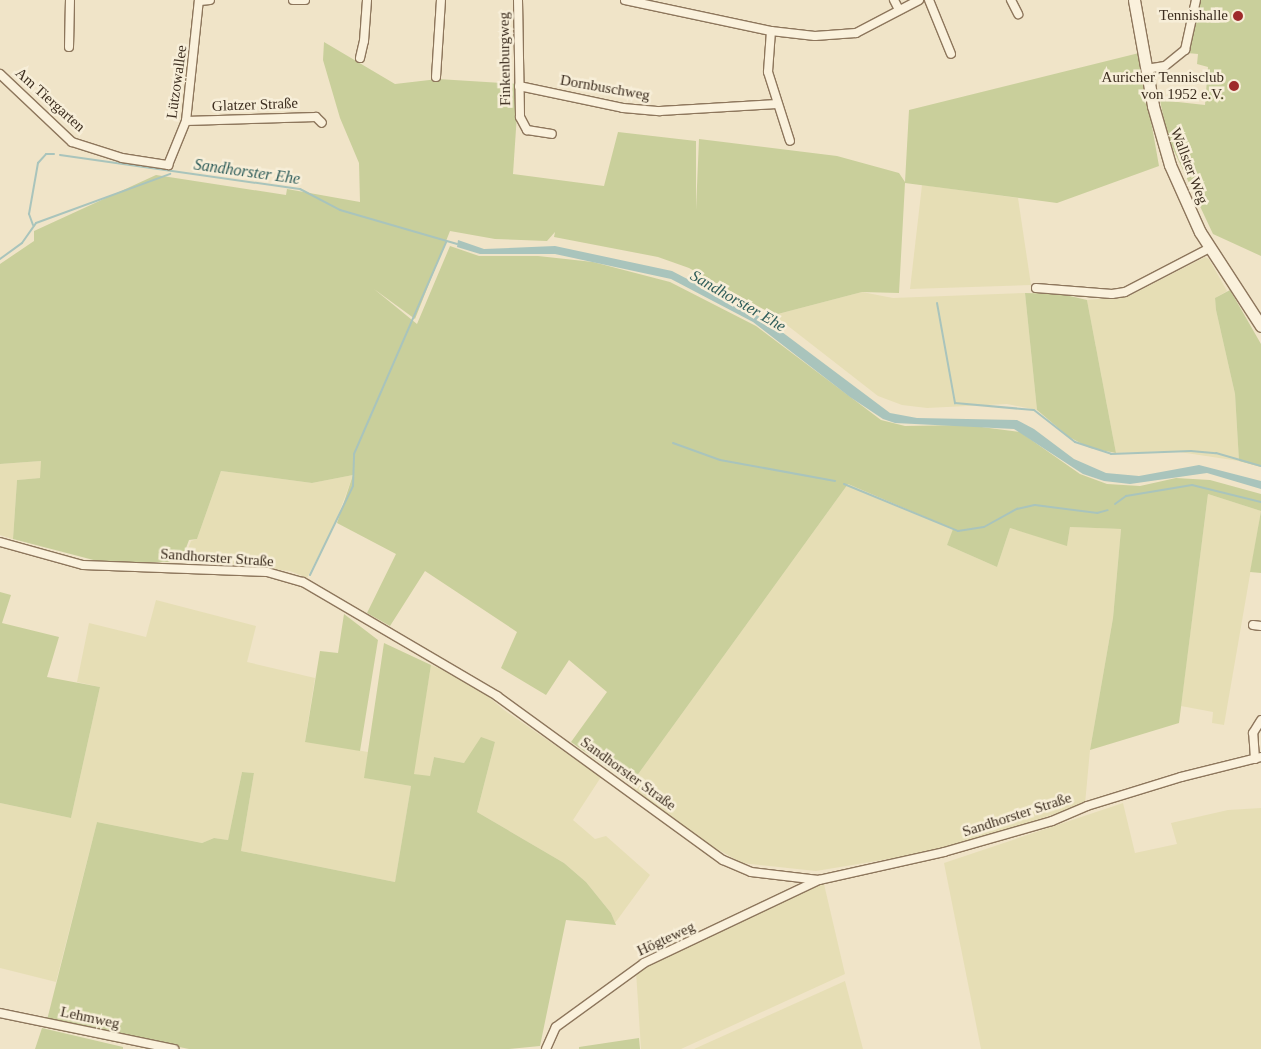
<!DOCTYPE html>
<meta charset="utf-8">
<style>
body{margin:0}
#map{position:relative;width:1261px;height:1049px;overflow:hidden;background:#f0e4c8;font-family:"Times New Roman",serif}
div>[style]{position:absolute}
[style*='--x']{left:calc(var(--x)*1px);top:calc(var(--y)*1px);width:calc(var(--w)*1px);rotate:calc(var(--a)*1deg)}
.farmland>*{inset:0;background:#e6deb5}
.green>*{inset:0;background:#c9cf9b}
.water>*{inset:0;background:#a9c4bc}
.stream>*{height:2px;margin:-1px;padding:0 1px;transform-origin:1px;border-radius:1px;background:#a9c4bc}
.roads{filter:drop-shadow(1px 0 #8d765c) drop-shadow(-1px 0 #8d765c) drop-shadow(0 1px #8d765c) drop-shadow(0 -1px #8d765c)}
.street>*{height:8px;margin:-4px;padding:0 4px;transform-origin:4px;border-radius:4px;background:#faf1dc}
.secondary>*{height:11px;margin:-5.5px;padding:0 5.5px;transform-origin:5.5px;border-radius:5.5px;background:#faf1dc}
.dots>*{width:14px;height:14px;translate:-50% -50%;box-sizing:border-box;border:2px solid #f7eed8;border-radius:50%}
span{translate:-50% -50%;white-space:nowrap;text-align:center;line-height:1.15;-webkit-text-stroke:5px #f7eed8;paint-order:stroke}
.poi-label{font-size:15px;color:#3d2e20}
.right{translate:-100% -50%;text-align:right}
.street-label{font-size:15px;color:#3d2e20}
.water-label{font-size:16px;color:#2f5d5a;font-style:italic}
</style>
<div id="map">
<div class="farmland">
<i style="clip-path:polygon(922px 185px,1018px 198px,1031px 285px,910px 289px)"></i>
<i style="clip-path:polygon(1205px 257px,1209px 259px,1227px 291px,1215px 298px,1216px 310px,1235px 394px,1239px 461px,1173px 451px,1116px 453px,1087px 300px,1129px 296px)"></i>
<i style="clip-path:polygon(862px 292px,893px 298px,1025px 293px,1037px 410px,1007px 404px,927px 408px,902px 405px,878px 396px,774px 315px)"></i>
<i style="clip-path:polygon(41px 461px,41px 478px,17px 480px,13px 539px,0 535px,0 464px)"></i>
<i style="clip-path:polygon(221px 471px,312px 483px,353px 475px,336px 521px,307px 578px,290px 571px,184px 559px,191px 541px,197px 539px)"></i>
<i style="clip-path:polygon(848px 484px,954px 530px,947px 545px,997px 567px,1010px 528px,1067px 545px,1070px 527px,1121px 529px,1113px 618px,1090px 750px,1085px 804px,949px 849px,816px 871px,742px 863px,701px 840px,635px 790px,631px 784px)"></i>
<i style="clip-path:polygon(1208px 494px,1261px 511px,1224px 725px,1212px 723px,1213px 712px,1181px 706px)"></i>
<i style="clip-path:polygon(156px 600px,256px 626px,247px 662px,315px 678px,305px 741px,368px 752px,365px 778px,411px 786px,395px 882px,241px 851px,254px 773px,242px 772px,228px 840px,214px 838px,202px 843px,97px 822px,56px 982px,0 968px,0 803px,71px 818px,100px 687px,77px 682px,89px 623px,146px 637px)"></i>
<i style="clip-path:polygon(431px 665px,470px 681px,504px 710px,601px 777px,573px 820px,595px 839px,606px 836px,650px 875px,615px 923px,611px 913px,586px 882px,564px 863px,477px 812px,495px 742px,464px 763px,434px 757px,430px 777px,413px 774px)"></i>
<i style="clip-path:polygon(1123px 803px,1135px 853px,1177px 844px,1171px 823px,1228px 810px,1261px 808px,1261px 1049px,981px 1049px,944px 863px)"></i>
<i style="clip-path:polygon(819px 883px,824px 884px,845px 974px,681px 1049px,641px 1049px,636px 971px)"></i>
<i style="clip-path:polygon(845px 981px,863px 1049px,694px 1049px)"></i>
</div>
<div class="green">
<i style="clip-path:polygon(1198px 0,1261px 0,1261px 256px,1213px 234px,1167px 136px,1160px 100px,1205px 105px,1208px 67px,1197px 64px,1198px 54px,1187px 53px)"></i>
<i style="clip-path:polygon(324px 42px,395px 84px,438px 79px,519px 84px,513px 174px,604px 186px,618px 132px,696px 141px,696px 210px,699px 139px,837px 156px,899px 173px,905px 182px,909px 110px,1139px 53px,1159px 166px,1057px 203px,905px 183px,899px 293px,862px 292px,774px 315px,689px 268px,658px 257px,554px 237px,555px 232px,547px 241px,495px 239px,450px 231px,415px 319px,374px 289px,417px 324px,450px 246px,479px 256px,538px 256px,593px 262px,670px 282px,756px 326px,881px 420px,905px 426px,966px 425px,1020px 432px,1080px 474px,1107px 484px,1140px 486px,1176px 478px,1210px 480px,1261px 494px,1261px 573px,1250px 572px,1261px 511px,1208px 494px,1179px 723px,1090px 750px,1113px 618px,1121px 529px,1070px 527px,1067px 546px,1010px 528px,997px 567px,947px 545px,953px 529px,848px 484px,631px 784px,571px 742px,607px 692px,569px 660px,546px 695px,501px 668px,517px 632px,425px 571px,390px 626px,367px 613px,396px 554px,337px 523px,353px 475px,312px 483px,221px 471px,197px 539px,189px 540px,183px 556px,168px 562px,105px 563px,13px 539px,17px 480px,40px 478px,41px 461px,0 464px,0 264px,34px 241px,34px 231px,156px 175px,286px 195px,287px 189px,360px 202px,359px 163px,340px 118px,323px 60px)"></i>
<i style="clip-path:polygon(1230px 290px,1261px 344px,1261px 467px,1239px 461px,1235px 394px,1216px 310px,1215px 298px)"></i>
<i style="clip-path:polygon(1025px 293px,1061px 294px,1087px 300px,1116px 453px,1090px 448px,1069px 437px,1037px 410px)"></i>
<i style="clip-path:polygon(0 592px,11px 595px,2px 623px,59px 637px,47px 677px,100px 687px,71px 818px,0 803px)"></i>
<i style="clip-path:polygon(344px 614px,378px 640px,360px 751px,305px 742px,320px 651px,338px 653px)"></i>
<i style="clip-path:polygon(384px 643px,431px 665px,414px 774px,430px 776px,434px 757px,464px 763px,481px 737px,495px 742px,477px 812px,564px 863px,586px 882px,611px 913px,616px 925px,566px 920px,540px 1046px,509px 1049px,189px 1049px,47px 1020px,97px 822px,202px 843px,214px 838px,228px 840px,242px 772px,254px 773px,241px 851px,395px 882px,411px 786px,364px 778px)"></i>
<i style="clip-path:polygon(42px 1028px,123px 1047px,123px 1049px,35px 1049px)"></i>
<i style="clip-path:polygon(639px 1038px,640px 1049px,579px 1049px,579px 1047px)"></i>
</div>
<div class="water">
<i style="clip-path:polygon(458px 240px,484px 249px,555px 246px,672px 271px,766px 320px,890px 413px,917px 418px,1017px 420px,1034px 429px,1074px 459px,1106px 473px,1139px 476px,1199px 465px,1261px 481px,1261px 489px,1207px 473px,1130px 484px,1104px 481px,1083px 474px,1014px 429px,895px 423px,883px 419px,850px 397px,753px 322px,671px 279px,555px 254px,480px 254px,457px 247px)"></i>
</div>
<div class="stream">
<i style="--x:60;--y:155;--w:242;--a:8.1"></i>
<i style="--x:300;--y:189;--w:45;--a:27.7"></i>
<i style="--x:340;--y:210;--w:122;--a:16.2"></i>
<i style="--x:33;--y:225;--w:12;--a:-110"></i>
<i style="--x:29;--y:214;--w:52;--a:-80"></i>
<i style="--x:38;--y:163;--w:12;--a:-48"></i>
<i style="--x:46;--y:154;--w:8;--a:0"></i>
<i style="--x:0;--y:259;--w:27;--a:-36"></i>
<i style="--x:22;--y:243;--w:24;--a:-55"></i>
<i style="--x:36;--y:223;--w:143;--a:-20.1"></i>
<i style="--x:937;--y:303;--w:102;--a:79.8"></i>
<i style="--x:955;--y:403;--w:79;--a:5.1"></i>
<i style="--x:1034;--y:410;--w:52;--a:38"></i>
<i style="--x:1075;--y:442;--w:38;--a:18"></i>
<i style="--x:1111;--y:454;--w:80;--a:-2.1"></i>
<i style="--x:1191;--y:451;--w:25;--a:5"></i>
<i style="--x:1216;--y:453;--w:47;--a:16.1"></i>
<i style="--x:673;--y:443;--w:50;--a:19.9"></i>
<i style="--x:720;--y:460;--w:117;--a:10.3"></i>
<i style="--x:844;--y:484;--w:123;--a:22.4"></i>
<i style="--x:958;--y:531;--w:26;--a:-9"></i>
<i style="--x:984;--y:527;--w:38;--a:-29"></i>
<i style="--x:1017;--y:509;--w:18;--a:-13"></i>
<i style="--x:1035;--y:505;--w:63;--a:7.4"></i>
<i style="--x:1097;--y:513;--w:11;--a:-15"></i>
<i style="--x:1115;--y:504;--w:14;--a:-36"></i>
<i style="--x:1126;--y:496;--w:67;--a:-9.5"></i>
<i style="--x:1192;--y:485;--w:71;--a:13.8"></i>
<i style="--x:310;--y:575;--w:99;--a:-64.2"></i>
<i style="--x:353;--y:486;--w:32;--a:-88"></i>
<i style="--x:354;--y:454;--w:231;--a:-66.5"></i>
</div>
<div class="roads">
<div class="street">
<i style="--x:293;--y:0;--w:12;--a:0"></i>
<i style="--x:518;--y:0;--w:117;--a:89"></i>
<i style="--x:520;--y:117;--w:15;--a:62"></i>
<i style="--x:527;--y:130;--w:25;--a:9"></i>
<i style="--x:625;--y:0;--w:149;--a:12"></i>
<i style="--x:771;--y:31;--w:44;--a:6.5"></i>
<i style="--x:815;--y:36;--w:41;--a:-4.2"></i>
<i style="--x:856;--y:33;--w:71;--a:-27.6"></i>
<i style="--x:894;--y:0;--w:11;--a:63"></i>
<i style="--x:929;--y:0;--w:58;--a:67.8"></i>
<i style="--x:1011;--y:0;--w:16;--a:63"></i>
<i style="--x:200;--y:1;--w:10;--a:-6"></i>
<i style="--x:771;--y:31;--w:41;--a:94.2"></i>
<i style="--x:768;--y:72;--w:72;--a:72.3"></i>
<i style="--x:69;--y:47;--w:47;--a:-88.8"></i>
<i style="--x:360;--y:58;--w:17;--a:-77"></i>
<i style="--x:364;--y:41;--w:41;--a:-85.8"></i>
<i style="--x:1146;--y:69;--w:19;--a:-9"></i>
<i style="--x:1165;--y:66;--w:26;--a:-39"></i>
<i style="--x:1185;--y:50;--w:51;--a:-77.6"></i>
<i style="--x:0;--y:74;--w:99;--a:43.4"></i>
<i style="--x:72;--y:142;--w:52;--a:17.7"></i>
<i style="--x:122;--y:158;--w:47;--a:8.7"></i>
<i style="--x:168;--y:165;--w:48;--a:-67.8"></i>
<i style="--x:186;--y:121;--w:122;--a:-83.9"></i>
<i style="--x:436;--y:77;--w:77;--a:-86.3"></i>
<i style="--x:519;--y:86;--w:106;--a:11.9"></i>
<i style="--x:623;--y:108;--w:37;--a:5"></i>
<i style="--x:660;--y:111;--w:117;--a:-3.4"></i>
<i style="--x:186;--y:121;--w:130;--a:-1.8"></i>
<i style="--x:316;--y:117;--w:8;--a:45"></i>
<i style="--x:1036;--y:288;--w:76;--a:4.5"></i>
<i style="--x:1112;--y:294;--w:13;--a:-9"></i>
<i style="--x:1125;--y:292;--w:96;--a:-27.4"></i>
<i style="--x:0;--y:542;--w:86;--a:15.5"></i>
<i style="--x:83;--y:565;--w:184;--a:2.2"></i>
<i style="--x:267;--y:572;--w:37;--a:16"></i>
<i style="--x:303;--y:582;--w:225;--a:30.4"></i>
<i style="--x:497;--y:696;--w:279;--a:36"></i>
<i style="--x:723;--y:860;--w:30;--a:23"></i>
<i style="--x:751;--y:872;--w:68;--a:6.7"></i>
<i style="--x:819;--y:880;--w:128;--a:-12.6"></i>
<i style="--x:944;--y:852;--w:112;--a:-16"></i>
<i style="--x:1052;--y:821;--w:38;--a:-23"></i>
<i style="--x:1087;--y:806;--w:98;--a:-17.1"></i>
<i style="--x:1181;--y:777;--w:82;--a:-14"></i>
<i style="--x:1253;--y:625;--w:8;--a:7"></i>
<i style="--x:1255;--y:759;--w:26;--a:-94"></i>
<i style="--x:1253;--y:733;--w:15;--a:-58"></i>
<i style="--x:0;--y:1013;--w:178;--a:11.7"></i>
<i style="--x:546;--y:1049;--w:24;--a:-66"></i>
<i style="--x:556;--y:1027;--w:109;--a:-36"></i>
<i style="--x:644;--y:963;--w:194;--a:-25.4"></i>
</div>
<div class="secondary">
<i style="--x:1134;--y:0;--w:108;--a:79.8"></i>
<i style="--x:1153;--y:106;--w:61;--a:73.9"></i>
<i style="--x:1170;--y:165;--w:73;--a:65.9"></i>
<i style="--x:1200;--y:232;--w:112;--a:57"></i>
</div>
</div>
<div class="dots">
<i style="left:1238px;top:16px;background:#9e2a2b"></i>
<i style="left:1234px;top:86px;background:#9e2a2b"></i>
</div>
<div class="poi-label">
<span class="right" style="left:1228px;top:16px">Tennishalle</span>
<span class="right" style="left:1224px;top:86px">Auricher Tennisclub<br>von 1952 e.V.</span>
</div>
<div class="street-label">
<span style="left:505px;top:59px;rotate:-91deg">Finkenburgweg</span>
<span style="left:177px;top:82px;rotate:-82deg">Lützowallee</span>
<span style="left:605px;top:88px;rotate:10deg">Dornbuschweg</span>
<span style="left:50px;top:100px;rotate:42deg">Am Tiergarten</span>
<span style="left:255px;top:105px;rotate:-2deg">Glatzer Straße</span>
<span style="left:1189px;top:166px;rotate:69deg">Wallster Weg</span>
<span style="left:217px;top:558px;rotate:4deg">Sandhorster Straße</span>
<span style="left:628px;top:774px;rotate:36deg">Sandhorster Straße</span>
<span style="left:1017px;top:815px;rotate:-18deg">Sandhorster Straße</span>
<span style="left:666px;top:939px;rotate:-25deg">Högteweg</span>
<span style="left:90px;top:1018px;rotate:12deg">Lehmweg</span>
</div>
<div class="water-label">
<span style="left:247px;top:172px;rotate:8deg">Sandhorster Ehe</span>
<span style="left:738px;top:301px;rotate:30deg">Sandhorster Ehe</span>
</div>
</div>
